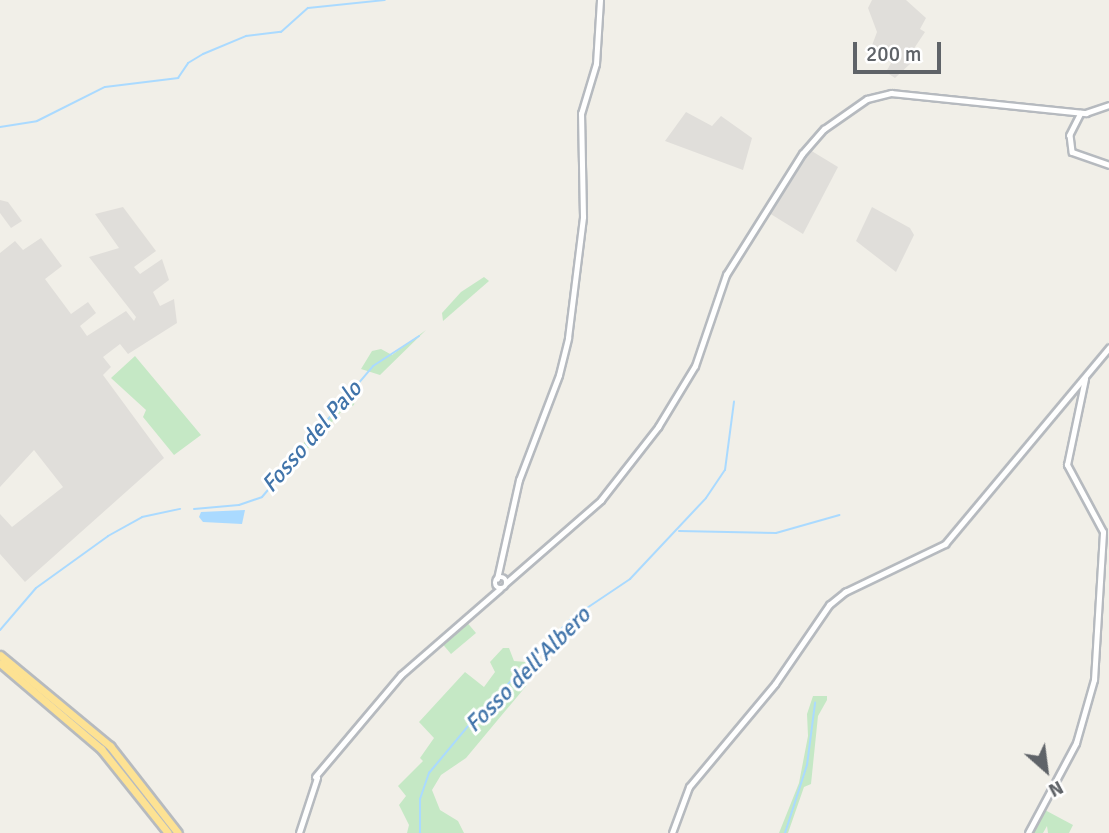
<!DOCTYPE html>
<style>
body{margin:0}
#map{position:relative;width:1109px;height:833px;overflow:hidden;background:#f1efe8;font-family:Signika,sans-serif}
div>[style]{position:absolute}
[style*='--x']{left:calc(var(--x)*1px);top:calc(var(--y)*1px);width:calc(var(--w)*1px);rotate:calc(var(--a)*1deg)}
.industrial>*{inset:0;background:#e0deda}
.green>*{inset:0;background:#c5e8c5}
.water>*{inset:0;background:#aadaff}
.stream>*{height:2px;margin:-1px;padding:0 1px;transform-origin:1px;border-radius:1px;background:#aadaff}
.roads{filter:drop-shadow(2px 0 #b6babf) drop-shadow(-2px 0 #b6babf) drop-shadow(0 2px #b6babf) drop-shadow(0 -2px #b6babf)}
.secondary>*{height:4.5px;margin:-2.25px;padding:0 2.25px;transform-origin:2.25px;border-radius:2.25px;background:#fff}
.secondary>.ring{margin:-2.25px;padding:0;box-sizing:content-box;background:none;border:4.5px solid #fff;border-radius:50%}
.highway>*{height:7px;margin:-3.5px;padding:0 3.5px;transform-origin:3.5px;border-radius:3.5px;background:#fde293}
span{translate:-50% -50%;white-space:nowrap;text-align:center;line-height:1.15;-webkit-text-stroke:6px #fff;paint-order:stroke}
.water-label{font-size:23px;color:#4174aa;font-style:italic}
.north{position:absolute;left:1011px;top:735px;width:70px;height:70px;-webkit-text-stroke:5px #fff;paint-order:stroke;rotate:152deg;font-size:19px;font-weight:700;line-height:28px;text-align:center;color:#5f6368}
.north::after{content:'';display:block;margin:auto;width:24px;height:32px;background:#5f6368;clip-path:polygon(50% 0,100% 100%,50% 72%,0 100%)}
.scale{position:absolute;left:853px;top:42px;width:88px;height:32px;box-sizing:border-box;border:4px solid #5f6368;border-top:0;padding-left:9px;font-size:21px;line-height:24px;white-space:nowrap;color:#5f6368;-webkit-text-stroke:5px #fff;paint-order:stroke}
</style>
<div id="map">
<div class="industrial">
<i style="clip-path:polygon(872px 0,906px 0,926px 18px,920px 29px,925px 32px,907px 59px,911px 63px,895px 78px,886px 72px,891px 63px,871px 48px,877px 32px,868px 8px)"></i>
<i style="clip-path:polygon(686px 112px,712px 126px,721px 116px,752px 138px,743px 170px,665px 141px)"></i>
<i style="clip-path:polygon(810px 150px,838px 167px,803px 234px,769px 213px)"></i>
<i style="clip-path:polygon(0 200px,8px 202px,22px 221px,11px 228px,0 213px)"></i>
<i style="clip-path:polygon(123px 207px,156px 251px,134px 267px,140px 274px,162px 259px,169px 280px,153px 292px,160px 306px,174px 299px,177px 323px,128px 354px,120px 344px,103px 357px,111px 367px,103px 375px,164px 458px,25px 582px,0 554px,0 514px,12px 527px,63px 487px,34px 450px,0 487px,0 253px,15px 241px,23px 250px,41px 238px,62px 266px,45px 279px,71px 314px,88px 302px,96px 313px,80px 326px,87px 336px,126px 311px,134px 321px,136px 317px,89px 257px,119px 248px,95px 214px)"></i>
<i style="clip-path:polygon(872px 207px,910px 228px,914px 235px,896px 272px,856px 241px)"></i>
</div>
<div class="green">
<i style="clip-path:polygon(484px 277px,489px 281px,443px 321px,442px 313px,461px 292px)"></i>
<i style="clip-path:polygon(426px 330px,380px 375px,361px 369px,372px 351px,381px 349px,392px 355px)"></i>
<i style="clip-path:polygon(135px 356px,201px 435px,174px 455px,143px 417px,146px 410px,111px 378px)"></i>
<i style="clip-path:polygon(357px 381px,354px 405px,342px 411px,293px 465px,279px 469px,339px 406px,342px 390px)"></i>
<i style="clip-path:polygon(465px 620px,476px 633px,451px 654px,440px 641px)"></i>
<i style="clip-path:polygon(503px 648px,509px 648px,514px 661px,526px 662px,527px 685px,466px 758px,441px 775px,432px 790px,440px 810px,458px 821px,464px 833px,407px 833px,409px 825px,399px 805px,406px 796px,398px 786px,423px 761px,420px 758px,434px 738px,419px 722px,465px 672px,484px 687px,495px 672px,490px 662px)"></i>
<i style="clip-path:polygon(813px 696px,827px 696px,827px 700px,818px 716px,811px 784px,804px 787px,788px 833px,779px 833px,799px 783px,808px 736px,807px 714px)"></i>
<i style="clip-path:polygon(1043px 809px,1073px 825px,1069px 833px,1048px 833px,1047px 826px,1043px 833px,1031px 833px)"></i>
</div>
<div class="water">
<i style="clip-path:polygon(245px 510px,242px 524px,203px 522px,199px 517px,201px 512px)"></i>
</div>
<div class="stream">
<i style="--x:0;--y:127;--w:37;--a:-9"></i>
<i style="--x:37;--y:121;--w:76;--a:-26.6"></i>
<i style="--x:105;--y:87;--w:74;--a:-7"></i>
<i style="--x:178;--y:78;--w:18;--a:-56"></i>
<i style="--x:188;--y:63;--w:17;--a:-31"></i>
<i style="--x:203;--y:54;--w:47;--a:-22.7"></i>
<i style="--x:246;--y:36;--w:35;--a:-7"></i>
<i style="--x:281;--y:32;--w:36;--a:-42"></i>
<i style="--x:308;--y:8;--w:77;--a:-5.9"></i>
<i style="--x:194;--y:509;--w:45;--a:-5.1"></i>
<i style="--x:239;--y:505;--w:24;--a:-19"></i>
<i style="--x:262;--y:497;--w:172;--a:-49.7"></i>
<i style="--x:373;--y:366;--w:55;--a:-33.1"></i>
<i style="--x:679;--y:531;--w:97;--a:1.2"></i>
<i style="--x:776;--y:533;--w:66;--a:-15.9"></i>
<i style="--x:0;--y:630;--w:55;--a:-49.4"></i>
<i style="--x:36;--y:588;--w:89;--a:-35.8"></i>
<i style="--x:108;--y:536;--w:39;--a:-29"></i>
<i style="--x:142;--y:517;--w:39;--a:-12"></i>
<i style="--x:420;--y:833;--w:34;--a:-90"></i>
<i style="--x:420;--y:799;--w:28;--a:-71"></i>
<i style="--x:429;--y:773;--w:70;--a:-50.2"></i>
<i style="--x:474;--y:719;--w:141;--a:-45.9"></i>
<i style="--x:572;--y:618;--w:70;--a:-33.9"></i>
<i style="--x:630;--y:579;--w:111;--a:-46.8"></i>
<i style="--x:706;--y:498;--w:34;--a:-56"></i>
<i style="--x:725;--y:470;--w:69;--a:-82.5"></i>
<i style="--x:785;--y:833;--w:71;--a:-72.1"></i>
<i style="--x:807;--y:765;--w:63;--a:-82.6"></i>
</div>
<div class="roads">
<div class="secondary">
<i style="--x:1081;--y:113;--w:25;--a:117"></i>
<i style="--x:1070;--y:135;--w:17;--a:83"></i>
<i style="--x:1072;--y:152;--w:39;--a:19"></i>
<i class="ring" style="left:495.5px;top:577.5px;width:6.5px;height:6.5px"></i>
<i style="--x:497;--y:579;--w:101;--a:-77.5"></i>
<i style="--x:519;--y:480;--w:112;--a:-69.1"></i>
<i style="--x:559;--y:375;--w:38;--a:-76"></i>
<i style="--x:568;--y:338;--w:122;--a:-82.9"></i>
<i style="--x:583;--y:217;--w:103;--a:-91.1"></i>
<i style="--x:581;--y:114;--w:52;--a:-73.3"></i>
<i style="--x:596;--y:64;--w:64;--a:-86.4"></i>
<i style="--x:506;--y:583;--w:126;--a:-41.1"></i>
<i style="--x:601;--y:500;--w:93;--a:-52"></i>
<i style="--x:658;--y:427;--w:71;--a:-58.8"></i>
<i style="--x:695;--y:366;--w:96;--a:-71.2"></i>
<i style="--x:726;--y:275;--w:143;--a:-57.9"></i>
<i style="--x:802;--y:154;--w:33;--a:-49"></i>
<i style="--x:824;--y:129;--w:52;--a:-34.9"></i>
<i style="--x:867;--y:99;--w:25;--a:-14"></i>
<i style="--x:891;--y:93;--w:196;--a:5.9"></i>
<i style="--x:1086;--y:113;--w:24;--a:-19"></i>
<i style="--x:315;--y:777;--w:133;--a:-49.9"></i>
<i style="--x:401;--y:675;--w:131;--a:-41"></i>
<i style="--x:299;--y:833;--w:58;--a:-71.9"></i>
<i style="--x:672;--y:833;--w:49;--a:-69.7"></i>
<i style="--x:689;--y:787;--w:134;--a:-50.1"></i>
<i style="--x:775;--y:684;--w:96;--a:-55.6"></i>
<i style="--x:829;--y:605;--w:21;--a:-39"></i>
<i style="--x:845;--y:592;--w:111;--a:-25.6"></i>
<i style="--x:945;--y:544;--w:256;--a:-50.1"></i>
<i style="--x:1028;--y:833;--w:102;--a:-61.9"></i>
<i style="--x:1076;--y:743;--w:66;--a:-74.1"></i>
<i style="--x:1094;--y:680;--w:148;--a:-86.5"></i>
<i style="--x:1103;--y:532;--w:76;--a:-118.2"></i>
<i style="--x:1067;--y:465;--w:88;--a:-78.2"></i>
</div>
<div class="highway">
<i style="--x:0;--y:655;--w:143;--a:39.6"></i>
<i style="--x:110;--y:746;--w:110;--a:52"></i>
<i style="--x:0;--y:663;--w:133;--a:40.4"></i>
<i style="--x:101;--y:749;--w:107;--a:51.4"></i>
</div>
</div>
<div class="water-label">
<span style="left:312px;top:437px;rotate:-49deg">Fosso del Palo</span>
<span style="left:528px;top:670px;rotate:-45deg">Fosso dell'Albero</span>
</div>
<div class="north">N</div>
<div class="scale">200 m</div>
</div>
